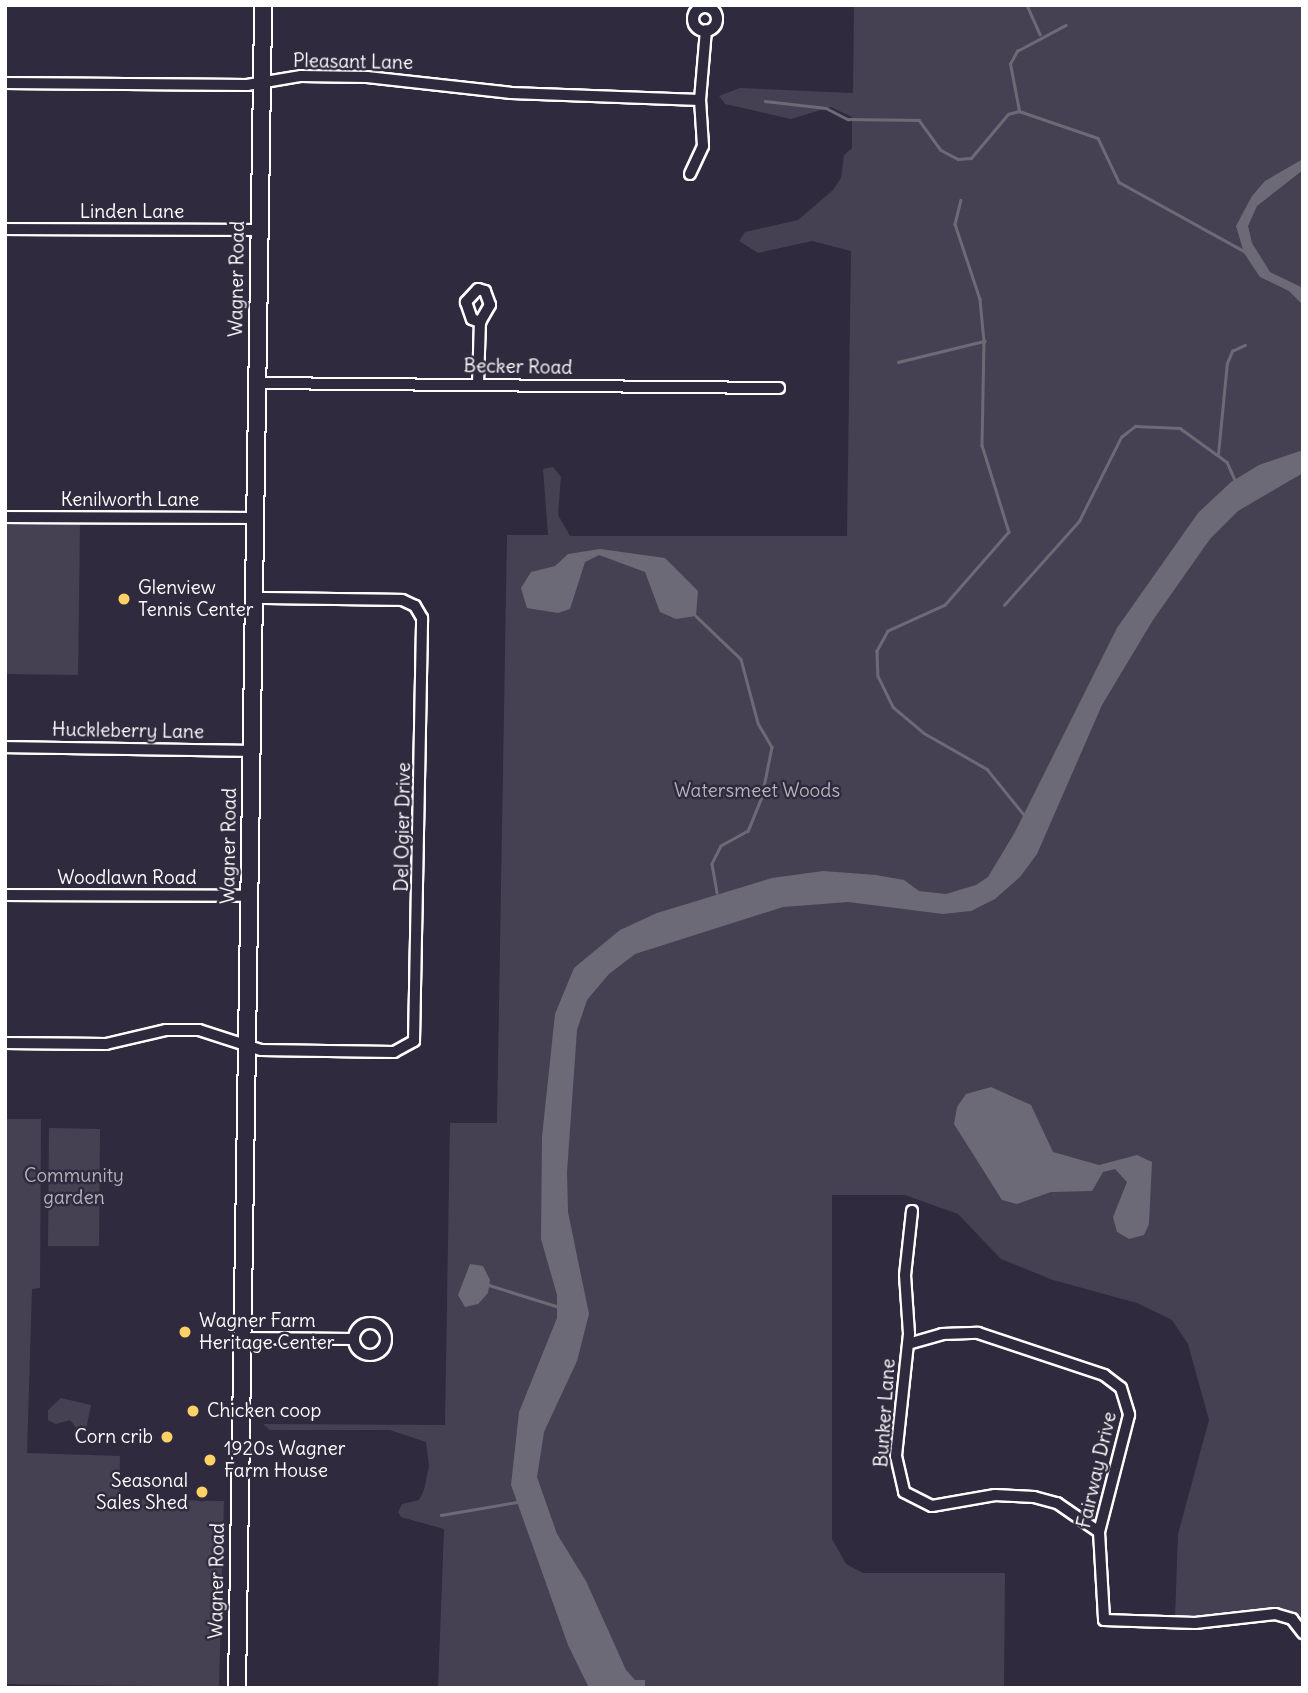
<!DOCTYPE html>
<style>
body{margin:0}
#map{position:relative;width:1308px;height:1693px;overflow:hidden;background:#2f2a3d;font-family:Delius,sans-serif}
div>[style]{position:absolute}
[style*='--x']{left:calc(var(--x)*1px);top:calc(var(--y)*1px);width:calc(var(--w)*1px);rotate:calc(var(--a)*1deg)}
.green>*{inset:0;background:#464152}
.water>*{inset:0;background:#6d6a77}
.stream>*{height:2.5px;margin:-1.25px;padding:0 1.25px;transform-origin:1.25px;border-radius:1.25px;background:#6d6a77}
.roads{filter:drop-shadow(2px 0 #fff) drop-shadow(-2px 0 #fff) drop-shadow(0 2px #fff) drop-shadow(0 -2px #fff)}
.street>*{height:10px;margin:-5px;padding:0 5px;transform-origin:5px;border-radius:5px;background:#2f2a3d}
.street>.ring{margin:-5px;padding:0;box-sizing:content-box;background:none;border:10px solid #2f2a3d;border-radius:50%}
.secondary>*{height:16px;margin:-8px;padding:0 8px;transform-origin:8px;border-radius:8px;background:#2f2a3d}
.dots>*{width:19px;height:19px;translate:-50% -50%;box-sizing:border-box;border:4px solid #2f2a3d;border-radius:50%}
span{translate:-50% -50%;white-space:nowrap;text-align:center;line-height:1.15;-webkit-text-stroke:5px #2f2a3d;paint-order:stroke}
.street-label{font-size:19px;color:#fff}
.poi-label{font-size:19px;color:#fff}
.left{translate:0 -50%;text-align:left}
.right{translate:-100% -50%;text-align:right}
.park-label{font-size:19px;color:#b5b3ba}
.frame{position:absolute;inset:0;border:7px solid #fff;pointer-events:none}
</style>
<div id="map">
<div class="green">
<i style="clip-path:polygon(854px 5px,1303px 5px,1303px 1620px,1277px 1608px,1175px 1618px,1178px 1534px,1209px 1420px,1188px 1344px,1172px 1320px,1137px 1303px,1053px 1280px,1001px 1259px,958px 1214px,905px 1195px,832px 1195px,832px 1539px,846px 1564px,863px 1573px,1005px 1573px,1004px 1688px,438px 1688px,444px 1529px,401px 1517px,398px 1512px,402px 1504px,419px 1500px,424px 1490px,429px 1466px,426px 1442px,390px 1430px,270px 1430px,263px 1424px,445px 1425px,450px 1123px,497px 1123px,507px 535px,548px 535px,543px 469px,553px 467px,561px 477px,558px 515px,570px 536px,847px 536px,851px 251px,812px 241px,758px 253px,739px 241px,745px 232px,798px 220px,833px 190px,841px 178px,844px 155px,852px 148px,852px 117px,831px 107px,791px 119px,725px 104px,719px 96px,740px 88px,853px 93px)"></i>
<i style="clip-path:polygon(5px 522px,80px 523px,78px 675px,5px 674px)"></i>
<i style="clip-path:polygon(5px 1119px,41px 1119px,40px 1288px,32px 1289px,27px 1453px,120px 1456px,119px 1499px,224px 1501px,219px 1687px,5px 1684px)"></i>
<i style="clip-path:polygon(49px 1128px,100px 1129px,99px 1246px,48px 1246px)"></i>
<i style="clip-path:polygon(61px 1398px,91px 1405px,86px 1430px,78px 1430px,70px 1420px,56px 1424px,48px 1420px,48px 1410px)"></i>
</div>
<div class="water">
<i style="clip-path:polygon(1303px 159px,1303px 170px,1257px 206px,1248px 226px,1252px 243px,1270px 272px,1303px 288px,1303px 305px,1289px 291px,1260px 277px,1244px 253px,1236px 226px,1252px 196px,1265px 181px)"></i>
<i style="clip-path:polygon(1303px 450px,1303px 473px,1238px 511px,1210px 539px,1153px 620px,1102px 705px,1037px 854px,1020px 877px,995px 899px,971px 911px,943px 914px,848px 902px,783px 907px,635px 954px,609px 974px,587px 1000px,577px 1030px,567px 1172px,568px 1212px,589px 1314px,577px 1361px,544px 1432px,537px 1477px,557px 1534px,586px 1581px,626px 1670px,635px 1680px,645px 1680px,645px 1688px,589px 1688px,568px 1645px,511px 1485px,519px 1412px,557px 1318px,557px 1295px,541px 1239px,542px 1137px,555px 1014px,574px 968px,620px 930px,657px 913px,772px 878px,823px 871px,876px 875px,904px 880px,919px 891px,946px 894px,976px 885px,988px 877px,1015px 832px,1117px 628px,1198px 513px,1231px 482px,1259px 465px)"></i>
<i style="clip-path:polygon(600px 549px,665px 558px,698px 591px,696px 616px,676px 619px,660px 612px,645px 572px,599px 555px,585px 562px,570px 609px,558px 613px,527px 608px,521px 588px,531px 572px,555px 566px,568px 554px)"></i>
<i style="clip-path:polygon(991px 1087px,1031px 1105px,1053px 1152px,1099px 1165px,1137px 1155px,1152px 1162px,1149px 1224px,1144px 1235px,1129px 1239px,1117px 1232px,1113px 1217px,1127px 1182px,1115px 1169px,1103px 1172px,1092px 1191px,1051px 1192px,1017px 1204px,1002px 1200px,954px 1124px,957px 1107px,966px 1094px)"></i>
<i style="clip-path:polygon(470px 1264px,483px 1266px,490px 1280px,488px 1293px,478px 1304px,465px 1307px,458px 1295px)"></i>
</div>
<div class="stream">
<i style="--x:1027;--y:5;--w:32;--a:66"></i>
<i style="--x:765;--y:101;--w:61;--a:6.5"></i>
<i style="--x:826;--y:108;--w:25;--a:27"></i>
<i style="--x:848;--y:119;--w:71;--a:0.8"></i>
<i style="--x:919;--y:120;--w:37;--a:54"></i>
<i style="--x:941;--y:150;--w:19;--a:28"></i>
<i style="--x:958;--y:159;--w:13;--a:-4"></i>
<i style="--x:971;--y:158;--w:57;--a:-49.9"></i>
<i style="--x:1008;--y:114;--w:11;--a:-15"></i>
<i style="--x:1019;--y:111;--w:83;--a:18.9"></i>
<i style="--x:1098;--y:138;--w:49;--a:64.5"></i>
<i style="--x:1119;--y:182;--w:143;--a:28.9"></i>
<i style="--x:1019;--y:111;--w:48;--a:-100.8"></i>
<i style="--x:1010;--y:64;--w:15;--a:-62"></i>
<i style="--x:1017;--y:51;--w:55;--a:-28"></i>
<i style="--x:961;--y:200;--w:25;--a:104"></i>
<i style="--x:955;--y:224;--w:79;--a:71.6"></i>
<i style="--x:980;--y:299;--w:42;--a:84.6"></i>
<i style="--x:898;--y:362;--w:89;--a:-13.7"></i>
<i style="--x:984;--y:341;--w:104;--a:91.1"></i>
<i style="--x:982;--y:445;--w:91;--a:72.8"></i>
<i style="--x:1009;--y:532;--w:97;--a:131.2"></i>
<i style="--x:945;--y:605;--w:63;--a:155.5"></i>
<i style="--x:888;--y:631;--w:23;--a:119"></i>
<i style="--x:877;--y:651;--w:25;--a:88"></i>
<i style="--x:878;--y:676;--w:34;--a:64"></i>
<i style="--x:893;--y:707;--w:40;--a:40"></i>
<i style="--x:924;--y:733;--w:73;--a:29.7"></i>
<i style="--x:987;--y:769;--w:60;--a:51"></i>
<i style="--x:1218;--y:454;--w:91;--a:-84.4"></i>
<i style="--x:1227;--y:363;--w:13;--a:-67"></i>
<i style="--x:1232;--y:351;--w:14;--a:-25"></i>
<i style="--x:1004;--y:605;--w:113;--a:-48.2"></i>
<i style="--x:1079;--y:521;--w:94;--a:-63.4"></i>
<i style="--x:1121;--y:437;--w:18;--a:-38"></i>
<i style="--x:1135;--y:426;--w:45;--a:2.5"></i>
<i style="--x:1180;--y:428;--w:58;--a:35.9"></i>
<i style="--x:1227;--y:462;--w:20;--a:66"></i>
<i style="--x:696;--y:616;--w:62;--a:43.7"></i>
<i style="--x:741;--y:659;--w:66;--a:75.1"></i>
<i style="--x:758;--y:723;--w:28;--a:60"></i>
<i style="--x:772;--y:747;--w:51;--a:101.3"></i>
<i style="--x:762;--y:797;--w:37;--a:112"></i>
<i style="--x:748;--y:831;--w:31;--a:151"></i>
<i style="--x:721;--y:846;--w:20;--a:117"></i>
<i style="--x:712;--y:864;--w:29;--a:80"></i>
<i style="--x:489;--y:1285;--w:73;--a:17.4"></i>
<i style="--x:441;--y:1515;--w:77;--a:-9.7"></i>
</div>
<div class="roads">
<div class="street">
<i class="ring" style="left:693px;top:7px;width:14px;height:14px"></i>
<i style="--x:5;--y:83;--w:242;--a:0.5"></i>
<i style="--x:247;--y:85;--w:55;--a:-9.5"></i>
<i style="--x:301;--y:76;--w:66;--a:0.9"></i>
<i style="--x:367;--y:77;--w:145;--a:6.3"></i>
<i style="--x:511;--y:93;--w:189;--a:2.1"></i>
<i style="--x:690;--y:174;--w:31;--a:-65"></i>
<i style="--x:703;--y:146;--w:46;--a:-93.7"></i>
<i style="--x:700;--y:100;--w:70;--a:-85.1"></i>
<i style="--x:5;--y:229;--w:254;--a:0.2"></i>
<i style="--x:257;--y:383;--w:522;--a:0.55"></i>
<i style="--x:478;--y:384;--w:62;--a:-88.2"></i>
<i style="--x:480;--y:322;--w:20;--a:-60"></i>
<i style="--x:490;--y:305;--w:15;--a:-110"></i>
<i style="--x:485;--y:291;--w:7;--a:-164"></i>
<i style="--x:478;--y:289;--w:18;--a:133"></i>
<i style="--x:466;--y:302;--w:18;--a:71"></i>
<i style="--x:472;--y:319;--w:9;--a:21"></i>
<i style="--x:5;--y:517;--w:250;--a:0.2"></i>
<i style="--x:5;--y:747;--w:246;--a:0.9"></i>
<i style="--x:5;--y:895;--w:244;--a:0.2"></i>
<i style="--x:5;--y:1043;--w:101;--a:0.6"></i>
<i style="--x:106;--y:1044;--w:62;--a:-13.1"></i>
<i style="--x:166;--y:1030;--w:33;--a:0"></i>
<i style="--x:199;--y:1030;--w:65;--a:17.9"></i>
<i style="--x:261;--y:1050;--w:133;--a:0.9"></i>
<i style="--x:394;--y:1052;--w:23;--a:-29"></i>
<i style="--x:414;--y:1041;--w:423;--a:-88.9"></i>
<i style="--x:422;--y:618;--w:14;--a:-120"></i>
<i style="--x:415;--y:606;--w:14;--a:-155"></i>
<i style="--x:402;--y:600;--w:149;--a:-179.2"></i>
<i style="--x:912;--y:1211;--w:64;--a:96.2"></i>
<i style="--x:905;--y:1275;--w:59;--a:86.1"></i>
<i style="--x:909;--y:1334;--w:123;--a:96.1"></i>
<i style="--x:896;--y:1456;--w:37;--a:77"></i>
<i style="--x:904;--y:1492;--w:31;--a:27"></i>
<i style="--x:932;--y:1506;--w:64;--a:-9.9"></i>
<i style="--x:995;--y:1495;--w:39;--a:3"></i>
<i style="--x:1034;--y:1497;--w:24;--a:15"></i>
<i style="--x:1057;--y:1503;--w:51;--a:34.6"></i>
<i class="ring" style="left:354px;top:1323px;width:22px;height:22px"></i>
<i style="--x:242;--y:1338;--w:112;--a:0.5"></i>
<i style="--x:908;--y:1344;--w:35;--a:-16"></i>
<i style="--x:942;--y:1334;--w:36;--a:-2"></i>
<i style="--x:978;--y:1333;--w:133;--a:18.4"></i>
<i style="--x:1104;--y:1375;--w:21;--a:37"></i>
<i style="--x:1121;--y:1388;--w:28;--a:73"></i>
<i style="--x:1129;--y:1415;--w:121;--a:104.4"></i>
<i style="--x:1099;--y:1532;--w:88;--a:86.7"></i>
<i style="--x:1104;--y:1620;--w:91;--a:1.9"></i>
<i style="--x:1195;--y:1623;--w:81;--a:-6.4"></i>
<i style="--x:1275;--y:1614;--w:18;--a:16"></i>
<i style="--x:1292;--y:1619;--w:18;--a:52"></i>
</div>
<div class="secondary">
<i style="--x:237;--y:1688;--w:1683;--a:-89.11"></i>
</div>
</div>
<div class="dots">
<i style="left:124px;top:599px;background:#ffd166"></i>
<i style="left:185px;top:1332px;background:#ffd166"></i>
<i style="left:193px;top:1411px;background:#ffd166"></i>
<i style="left:167px;top:1437px;background:#ffd166"></i>
<i style="left:210px;top:1460px;background:#ffd166"></i>
<i style="left:202px;top:1492px;background:#ffd166"></i>
</div>
<div class="street-label">
<span style="left:353px;top:62px;rotate:1deg">Pleasant Lane</span>
<span style="left:132px;top:212px">Linden Lane</span>
<span style="left:237px;top:279px;rotate:-89deg">Wagner Road</span>
<span style="left:518px;top:367px;rotate:1deg">Becker Road</span>
<span style="left:130px;top:500px">Kenilworth Lane</span>
<span style="left:128px;top:731px;rotate:1deg">Huckleberry Lane</span>
<span style="left:403px;top:827px;rotate:-89deg">Del Ogier Drive</span>
<span style="left:229px;top:846px;rotate:-89deg">Wagner Road</span>
<span style="left:127px;top:878px">Woodlawn Road</span>
<span style="left:885px;top:1413px;rotate:-86deg">Bunker Lane</span>
<span style="left:1097px;top:1470px;rotate:-77deg">Fairway Drive</span>
<span style="left:217px;top:1581px;rotate:-89deg">Wagner Road</span>
</div>
<div class="poi-label">
<span class="left" style="left:138px;top:599px">Glenview<br>Tennis Center</span>
<span class="left" style="left:199px;top:1332px">Wagner Farm<br>Heritage Center</span>
<span class="left" style="left:207px;top:1411px">Chicken coop</span>
<span class="right" style="left:153px;top:1437px">Corn crib</span>
<span class="left" style="left:224px;top:1460px">1920s Wagner<br>Farm House</span>
<span class="right" style="left:188px;top:1492px">Seasonal<br>Sales Shed</span>
</div>
<div class="park-label">
<span style="left:757px;top:791px">Watersmeet Woods</span>
<span style="left:74px;top:1187px">Community<br>garden</span>
</div>
<div class="frame"></div>
</div>
